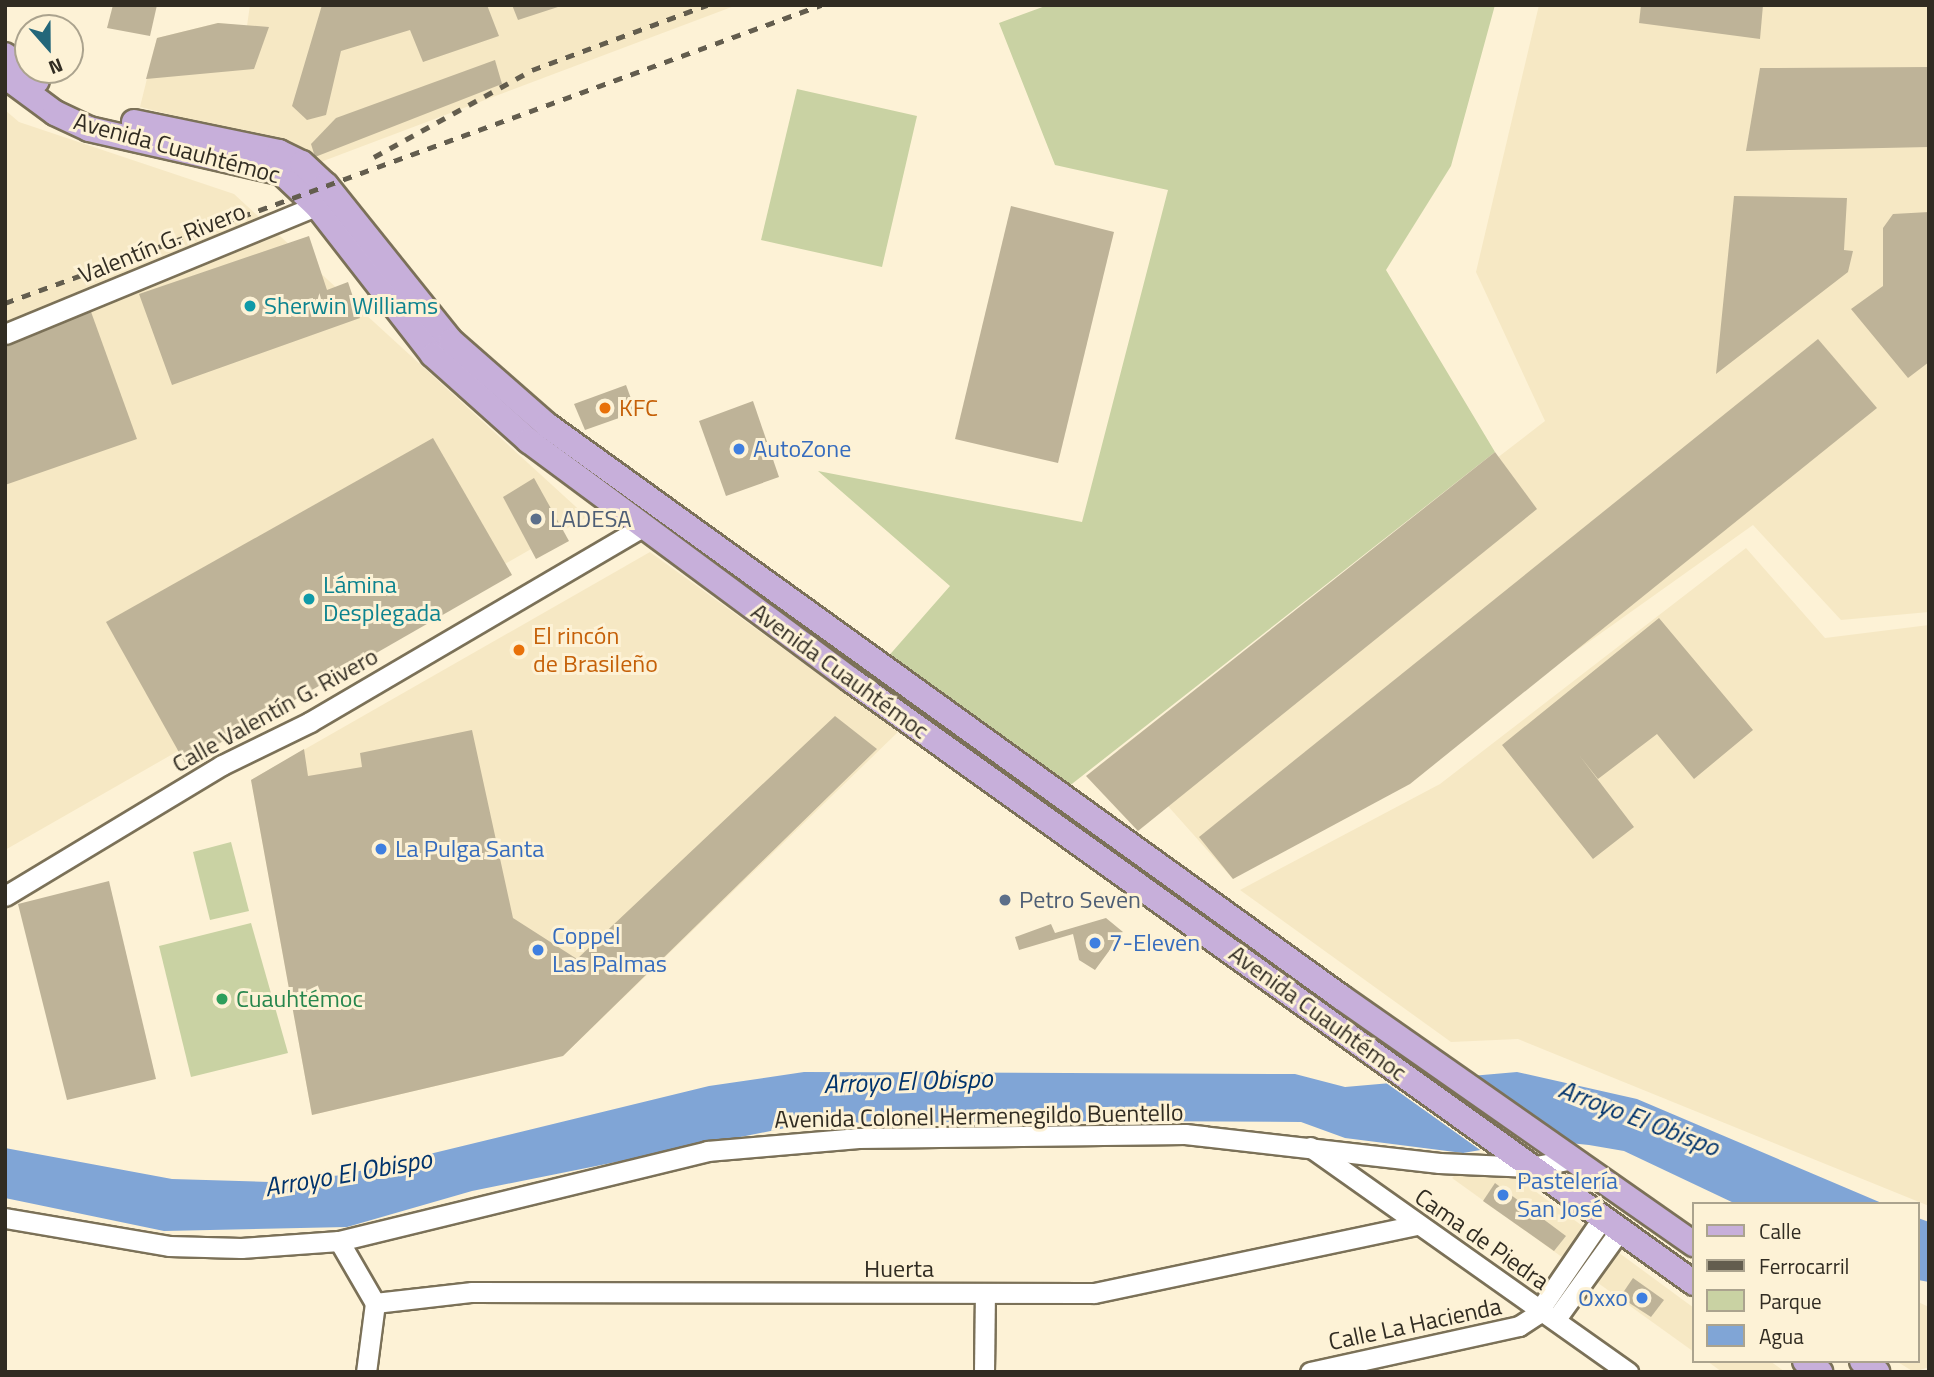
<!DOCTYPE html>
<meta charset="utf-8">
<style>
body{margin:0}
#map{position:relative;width:1934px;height:1377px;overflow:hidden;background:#fdf2d6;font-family:"Titillium Web",sans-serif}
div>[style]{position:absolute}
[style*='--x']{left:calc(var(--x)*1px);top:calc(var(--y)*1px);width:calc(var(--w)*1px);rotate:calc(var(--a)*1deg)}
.built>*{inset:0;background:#f6e8c4}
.green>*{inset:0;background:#c9d2a3}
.water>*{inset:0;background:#80a5d6}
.pier>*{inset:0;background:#fdf2d6}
.building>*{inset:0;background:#beb398}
.roads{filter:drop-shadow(2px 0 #7b7158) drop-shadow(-2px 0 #7b7158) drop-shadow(0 2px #7b7158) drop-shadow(0 -2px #7b7158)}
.minor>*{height:19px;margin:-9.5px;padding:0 9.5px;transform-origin:9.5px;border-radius:9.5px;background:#fff}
.major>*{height:24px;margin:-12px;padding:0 12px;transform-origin:12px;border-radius:12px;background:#c7afda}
.rail>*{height:5px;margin-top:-2.5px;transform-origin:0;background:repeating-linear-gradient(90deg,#635d4e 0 9px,transparent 0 18px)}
.dots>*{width:19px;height:19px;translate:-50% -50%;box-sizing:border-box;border:4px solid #fdf2d6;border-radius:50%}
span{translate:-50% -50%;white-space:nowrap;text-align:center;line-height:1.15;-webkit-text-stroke:6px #fdf2d6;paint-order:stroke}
.street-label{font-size:24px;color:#312c22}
.culture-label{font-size:24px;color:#0d838f}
.left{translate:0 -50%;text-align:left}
.food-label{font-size:24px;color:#c56008}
.shop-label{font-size:24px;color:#366cbe}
.right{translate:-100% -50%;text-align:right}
.service-label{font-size:24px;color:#4e5e75}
.leisure-label{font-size:24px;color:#27864d}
.water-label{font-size:26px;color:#00336c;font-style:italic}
.frame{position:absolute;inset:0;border:7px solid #312c22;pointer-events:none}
.legend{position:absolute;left:1692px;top:1202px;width:228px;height:161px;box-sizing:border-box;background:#fdf2d6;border:2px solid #aba38e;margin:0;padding:9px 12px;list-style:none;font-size:21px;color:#312c22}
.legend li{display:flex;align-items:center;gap:14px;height:35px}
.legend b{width:35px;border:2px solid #aba38e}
.north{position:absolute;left:14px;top:14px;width:70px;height:70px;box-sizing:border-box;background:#fdf2d6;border:2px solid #aba38e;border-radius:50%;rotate:159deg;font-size:19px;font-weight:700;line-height:28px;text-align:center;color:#312c22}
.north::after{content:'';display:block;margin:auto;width:24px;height:32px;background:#24677a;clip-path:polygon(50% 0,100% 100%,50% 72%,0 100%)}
</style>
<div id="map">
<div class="built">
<i style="clip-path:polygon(250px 5px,737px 5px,318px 163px,288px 144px,140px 107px,157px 38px,218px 23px,247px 26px)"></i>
<i style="clip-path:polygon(1539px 5px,1929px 5px,1929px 612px,1841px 620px,1753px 525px,1417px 764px,1233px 879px,1118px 750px,1545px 421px,1476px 272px)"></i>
<i style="clip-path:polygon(5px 110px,19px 122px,234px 194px,587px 517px,5px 850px)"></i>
<i style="clip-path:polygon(1746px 548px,1825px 638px,1929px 625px,1929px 1206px,1518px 1039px,1451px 1042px,1240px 890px,1440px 784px)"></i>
<i style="clip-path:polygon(650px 552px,898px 732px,563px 1056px,312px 1115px,251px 780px)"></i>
<i style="clip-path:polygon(1456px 1174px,1516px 1177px,1694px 1308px,1694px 1352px,1452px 1178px)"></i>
<i style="clip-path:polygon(1918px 1302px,1929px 1307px,1929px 1367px,1914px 1372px,1896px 1361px,1918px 1361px)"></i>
<i style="clip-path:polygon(1707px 1361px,1770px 1361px,1785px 1372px,1722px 1372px)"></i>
</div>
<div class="green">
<i style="clip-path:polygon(1048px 5px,1495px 5px,1451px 166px,1386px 270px,1495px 452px,1068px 787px,886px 659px,950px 586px,818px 471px,1082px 522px,1168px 190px,1055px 165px,999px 23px)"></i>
<i style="clip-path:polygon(797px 89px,917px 116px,882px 267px,761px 240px)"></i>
<i style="clip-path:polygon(231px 842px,249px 911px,210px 920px,193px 852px)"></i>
<i style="clip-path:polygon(251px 923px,288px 1053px,191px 1077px,159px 946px)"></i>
</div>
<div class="water">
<i style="clip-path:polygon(804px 1072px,1295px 1074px,1345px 1087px,1517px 1072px,1637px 1099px,1884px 1204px,1736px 1204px,1624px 1151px,1589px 1145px,1540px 1140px,1463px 1153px,1345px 1138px,1301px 1122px,1118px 1121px,810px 1123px,472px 1191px,347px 1227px,164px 1231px,5px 1198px,5px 1148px,172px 1179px,269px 1182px,343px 1175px,709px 1086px)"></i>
<i style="clip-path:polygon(1918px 1218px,1929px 1222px,1929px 1282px,1918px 1280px)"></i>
</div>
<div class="pier">
<i style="clip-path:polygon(1472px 1073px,1577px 1146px,1540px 1144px,1483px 1152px,1382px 1080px)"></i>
</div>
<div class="building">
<i style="clip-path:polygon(113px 5px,157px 5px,150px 36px,107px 28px)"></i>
<i style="clip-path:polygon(322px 5px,487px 5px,499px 36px,423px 62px,410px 30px,341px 51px,326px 115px,307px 120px,292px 106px)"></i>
<i style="clip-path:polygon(512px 5px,561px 5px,561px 6px,518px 20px)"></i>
<i style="clip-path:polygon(1641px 5px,1763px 5px,1760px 39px,1639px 23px)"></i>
<i style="clip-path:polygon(218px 23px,269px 27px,254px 69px,146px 79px,157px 38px)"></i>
<i style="clip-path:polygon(495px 60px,502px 84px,315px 157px,311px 144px,336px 118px)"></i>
<i style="clip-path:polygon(1929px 67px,1929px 147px,1746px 151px,1760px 68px)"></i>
<i style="clip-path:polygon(1734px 196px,1847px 198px,1844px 250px,1853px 251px,1848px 272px,1716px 374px)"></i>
<i style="clip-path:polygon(1011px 206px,1114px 232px,1058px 463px,955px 439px)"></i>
<i style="clip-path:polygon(1929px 212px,1929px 362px,1908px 378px,1851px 309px,1883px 286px,1883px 228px,1893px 214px)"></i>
<i style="clip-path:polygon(309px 236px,327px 290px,348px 282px,360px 318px,172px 385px,139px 294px)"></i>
<i style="clip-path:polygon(90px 309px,137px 439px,5px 485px,5px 342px)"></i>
<i style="clip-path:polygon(1818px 339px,1877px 408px,1410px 784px,1233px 879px,1199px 837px)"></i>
<i style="clip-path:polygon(626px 385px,636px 412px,585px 430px,574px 404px)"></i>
<i style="clip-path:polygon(753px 401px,779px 477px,726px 496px,699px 421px)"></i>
<i style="clip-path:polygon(433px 438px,512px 575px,185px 763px,106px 622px)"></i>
<i style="clip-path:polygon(1495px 452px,1537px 509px,1138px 831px,1086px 776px)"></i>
<i style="clip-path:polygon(534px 478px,569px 541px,536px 559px,503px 497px)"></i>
<i style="clip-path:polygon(1659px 618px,1753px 730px,1694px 779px,1657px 734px,1598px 779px,1579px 755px,1634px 827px,1593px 859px,1502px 745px)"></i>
<i style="clip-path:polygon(835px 716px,877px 749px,563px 1056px,312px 1115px,251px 780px,304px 749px,308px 776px,362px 767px,360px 753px,472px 730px,513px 918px,577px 959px)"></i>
<i style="clip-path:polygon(109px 881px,156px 1079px,67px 1100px,18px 904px)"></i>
<i style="clip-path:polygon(1106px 918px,1123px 932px,1095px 970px,1079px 960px,1073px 934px,1019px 950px,1015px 937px,1051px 924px,1055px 933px)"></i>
<i style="clip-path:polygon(1495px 1183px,1566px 1236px,1554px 1251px,1483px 1201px)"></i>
<i style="clip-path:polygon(1633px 1278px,1664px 1300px,1651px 1317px,1620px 1297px)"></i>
</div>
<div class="roads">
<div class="minor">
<i style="--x:5;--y:334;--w:349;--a:-22.4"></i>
<i style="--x:5;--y:896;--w:253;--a:-31.1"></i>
<i style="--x:222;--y:765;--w:98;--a:-26"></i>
<i style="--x:310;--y:722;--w:385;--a:-30.4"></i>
<i style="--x:1310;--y:1147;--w:390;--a:35.3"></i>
<i style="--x:5;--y:1218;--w:166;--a:9.7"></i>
<i style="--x:169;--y:1246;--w:72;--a:1.6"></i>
<i style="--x:241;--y:1248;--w:98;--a:-4.1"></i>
<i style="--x:339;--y:1241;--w:379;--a:-13.7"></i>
<i style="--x:707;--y:1151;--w:152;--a:-4.9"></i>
<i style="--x:858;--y:1138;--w:327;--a:-0.7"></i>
<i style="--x:1185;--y:1134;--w:256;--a:6.5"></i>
<i style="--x:1439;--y:1163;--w:92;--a:2.5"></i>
<i style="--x:1531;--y:1167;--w:43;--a:-10.8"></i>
<i style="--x:339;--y:1241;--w:72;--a:59.9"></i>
<i style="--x:375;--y:1303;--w:70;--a:97.4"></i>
<i style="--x:375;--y:1303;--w:98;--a:-6.5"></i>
<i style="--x:472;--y:1292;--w:622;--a:0.09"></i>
<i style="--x:1094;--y:1293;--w:331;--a:-11.9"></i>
<i style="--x:1556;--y:1319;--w:110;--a:-54.3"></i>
<i style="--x:984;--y:1372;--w:78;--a:-89.3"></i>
<i style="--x:1310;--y:1372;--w:214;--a:-12.4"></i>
<i style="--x:1519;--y:1326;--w:20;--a:-33"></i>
<i style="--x:1536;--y:1315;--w:119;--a:-55.6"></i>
</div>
<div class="major">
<i style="--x:5;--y:55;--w:41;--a:39.1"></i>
<i style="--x:5;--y:76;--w:62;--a:36.5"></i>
<i style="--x:55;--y:113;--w:38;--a:25"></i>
<i style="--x:89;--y:129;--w:198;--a:12.8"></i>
<i style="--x:282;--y:173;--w:48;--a:43.3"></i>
<i style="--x:317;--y:206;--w:189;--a:52.1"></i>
<i style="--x:433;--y:355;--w:129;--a:41.9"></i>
<i style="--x:529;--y:441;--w:401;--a:36.6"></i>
<i style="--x:851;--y:680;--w:1036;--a:35.58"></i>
<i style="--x:134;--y:122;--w:148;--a:11.7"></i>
<i style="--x:279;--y:152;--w:25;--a:26"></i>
<i style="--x:302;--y:163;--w:33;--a:43"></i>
<i style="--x:326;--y:185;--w:200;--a:51.3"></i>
<i style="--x:451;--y:341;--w:128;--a:41.2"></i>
<i style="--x:547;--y:425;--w:979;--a:35.77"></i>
<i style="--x:1341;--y:997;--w:431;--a:35"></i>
<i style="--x:1805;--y:1361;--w:19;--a:36"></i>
<i style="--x:1862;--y:1361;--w:19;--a:36"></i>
</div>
</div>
<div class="rail">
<i style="--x:374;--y:157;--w:180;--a:-28.8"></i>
<i style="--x:532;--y:70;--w:187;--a:-20.4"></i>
<i style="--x:5;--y:303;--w:869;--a:-20.06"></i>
</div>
<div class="dots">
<i style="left:250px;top:306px;background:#0f9aa8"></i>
<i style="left:605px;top:408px;background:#e8710a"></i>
<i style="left:739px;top:449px;background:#3f7fe0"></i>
<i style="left:536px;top:519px;background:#5c6f8a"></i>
<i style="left:309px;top:599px;background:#0f9aa8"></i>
<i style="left:519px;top:650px;background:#e8710a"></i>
<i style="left:381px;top:849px;background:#3f7fe0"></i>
<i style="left:1005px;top:900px;background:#5c6f8a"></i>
<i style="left:1095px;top:943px;background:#3f7fe0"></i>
<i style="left:538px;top:950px;background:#3f7fe0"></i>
<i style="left:222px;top:999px;background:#2e9e5b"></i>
<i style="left:1503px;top:1195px;background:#3f7fe0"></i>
<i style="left:1642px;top:1298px;background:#3f7fe0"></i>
</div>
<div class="street-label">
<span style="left:177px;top:148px;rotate:15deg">Avenida Cuauhtémoc</span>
<span style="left:162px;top:243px;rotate:-22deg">Valentín G. Rivero</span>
<span style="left:840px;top:671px;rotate:36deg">Avenida Cuauhtémoc</span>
<span style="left:275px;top:710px;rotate:-29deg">Calle Valentín G. Rivero</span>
<span style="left:1318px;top:1013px;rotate:36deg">Avenida Cuauhtémoc</span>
<span style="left:979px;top:1116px;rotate:-1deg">Avenida Colonel Hermenegildo Buentello</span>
<span style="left:1482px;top:1239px;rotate:35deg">Cama de Piedra</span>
<span style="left:899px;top:1269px">Huerta</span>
<span style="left:1415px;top:1324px;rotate:-12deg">Calle La Hacienda</span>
</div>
<div class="culture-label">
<span class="left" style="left:264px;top:306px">Sherwin Williams</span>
<span class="left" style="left:323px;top:599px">Lámina<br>Desplegada</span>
</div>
<div class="food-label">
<span class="left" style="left:619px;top:408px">KFC</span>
<span class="left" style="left:533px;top:650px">El rincón<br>de Brasileño</span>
</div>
<div class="shop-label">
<span class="left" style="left:753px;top:449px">AutoZone</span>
<span class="left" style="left:395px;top:849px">La Pulga Santa</span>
<span class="left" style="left:552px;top:950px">Coppel<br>Las Palmas</span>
<span class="left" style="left:1109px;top:943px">7-Eleven</span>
<span class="left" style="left:1517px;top:1195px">Pastelería<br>San José</span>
<span class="right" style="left:1628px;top:1298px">Oxxo</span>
</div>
<div class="service-label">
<span class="left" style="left:550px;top:519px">LADESA</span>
<span class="left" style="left:1019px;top:900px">Petro Seven</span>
</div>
<div class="leisure-label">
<span class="left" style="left:236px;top:999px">Cuauhtémoc</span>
</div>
<div class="water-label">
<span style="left:908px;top:1081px;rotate:-2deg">Arroyo El Obispo</span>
<span style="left:1639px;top:1118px;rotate:21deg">Arroyo El Obispo</span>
<span style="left:348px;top:1173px;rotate:-10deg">Arroyo El Obispo</span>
</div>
<div class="frame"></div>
<ul class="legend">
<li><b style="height:9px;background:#c7afda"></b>Calle</li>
<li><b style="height:9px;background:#635d4e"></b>Ferrocarril</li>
<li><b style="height:19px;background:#c9d2a3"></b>Parque</li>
<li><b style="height:19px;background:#80a5d6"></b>Agua</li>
</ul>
<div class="north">N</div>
</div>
